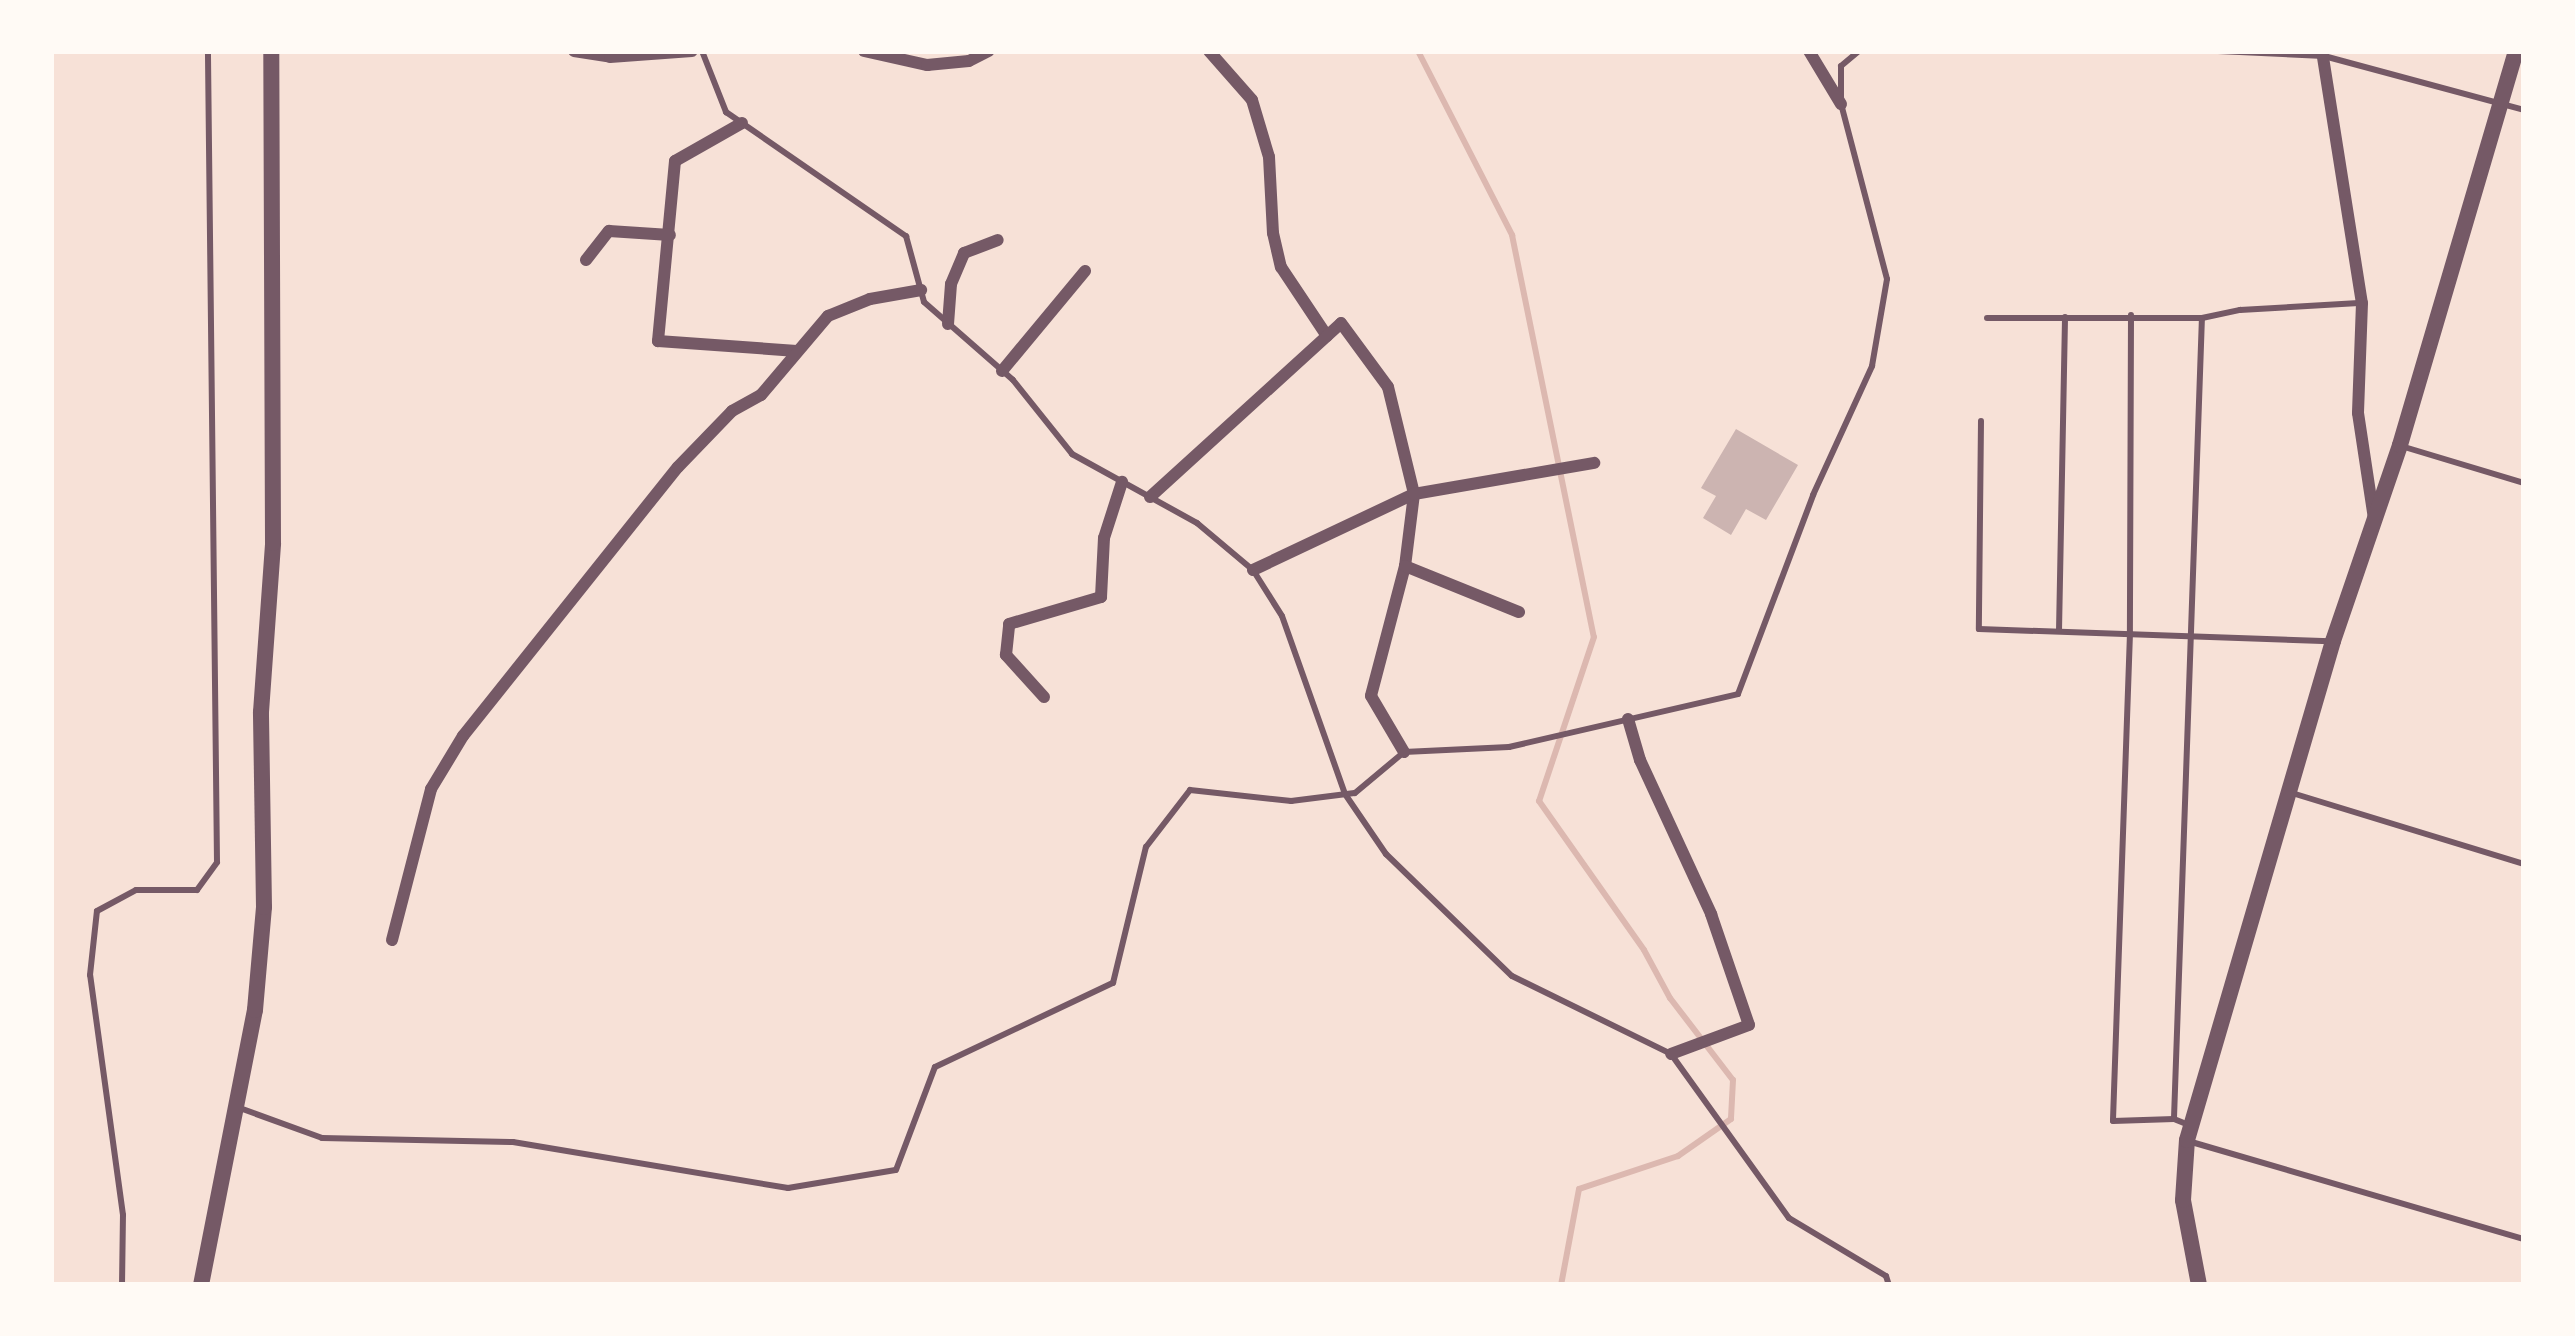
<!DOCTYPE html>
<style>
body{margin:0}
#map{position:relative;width:2575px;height:1336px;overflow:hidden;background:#f7e1d7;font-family:Jost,sans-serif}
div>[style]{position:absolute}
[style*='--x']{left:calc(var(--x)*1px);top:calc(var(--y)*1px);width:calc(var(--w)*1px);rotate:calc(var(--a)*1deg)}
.stream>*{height:6px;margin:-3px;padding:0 3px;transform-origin:3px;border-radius:3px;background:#dcb8b0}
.building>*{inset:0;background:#ccb4b1}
.service>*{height:6px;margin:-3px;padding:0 3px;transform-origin:3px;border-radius:3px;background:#755966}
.minor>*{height:12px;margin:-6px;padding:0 6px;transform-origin:6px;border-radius:6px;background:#755966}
.tertiary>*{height:16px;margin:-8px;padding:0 8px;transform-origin:8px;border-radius:8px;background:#755966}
span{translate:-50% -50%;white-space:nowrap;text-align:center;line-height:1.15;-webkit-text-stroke:12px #fffaf5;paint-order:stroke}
.frame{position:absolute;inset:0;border:54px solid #fffaf5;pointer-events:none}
</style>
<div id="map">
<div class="stream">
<i style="--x:1418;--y:51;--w:207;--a:62.9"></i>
<i style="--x:1512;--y:235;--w:410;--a:78.5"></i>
<i style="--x:1594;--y:637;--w:173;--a:108.5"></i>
<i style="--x:1539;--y:801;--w:182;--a:54.8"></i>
<i style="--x:1644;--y:950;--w:55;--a:61.6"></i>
<i style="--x:1670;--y:998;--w:103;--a:52.5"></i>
<i style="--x:1733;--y:1080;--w:39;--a:93"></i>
<i style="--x:1731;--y:1119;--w:65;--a:145.1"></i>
<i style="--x:1678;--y:1156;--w:104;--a:161.6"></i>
<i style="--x:1579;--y:1189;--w:98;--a:100.6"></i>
</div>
<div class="building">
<i style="clip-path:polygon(1736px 429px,1798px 465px,1766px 520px,1746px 509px,1731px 535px,1703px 518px,1716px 496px,1701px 488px)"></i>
</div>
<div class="service">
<i style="--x:702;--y:51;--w:66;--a:68.5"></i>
<i style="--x:726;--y:112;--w:219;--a:34.6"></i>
<i style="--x:906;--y:236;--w:68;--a:74.7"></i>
<i style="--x:924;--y:302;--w:118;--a:41.2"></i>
<i style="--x:1013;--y:380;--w:95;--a:51.4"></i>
<i style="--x:1072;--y:454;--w:143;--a:28.9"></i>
<i style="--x:1197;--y:523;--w:73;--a:40"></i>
<i style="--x:1253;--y:570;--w:54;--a:57.8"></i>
<i style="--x:1282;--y:616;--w:189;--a:70.5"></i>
<i style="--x:1345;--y:794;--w:73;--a:55.7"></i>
<i style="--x:1386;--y:854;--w:175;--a:44.1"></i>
<i style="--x:1512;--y:976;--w:177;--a:26.1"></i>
<i style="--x:1671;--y:1054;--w:202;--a:54.3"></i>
<i style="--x:1789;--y:1218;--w:113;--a:30.9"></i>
<i style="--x:1886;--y:1276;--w:9;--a:72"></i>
<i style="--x:2218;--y:51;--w:106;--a:2.7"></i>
<i style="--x:2324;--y:56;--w:207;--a:15.1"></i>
<i style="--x:2131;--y:315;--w:318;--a:90.2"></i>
<i style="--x:2130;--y:633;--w:488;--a:92"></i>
<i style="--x:2113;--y:1121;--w:61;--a:-1.9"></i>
<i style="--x:2174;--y:1119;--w:16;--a:22"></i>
<i style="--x:1987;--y:318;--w:215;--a:0"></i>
<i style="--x:2202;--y:318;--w:39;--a:-12"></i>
<i style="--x:2240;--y:310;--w:119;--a:-3.4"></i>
<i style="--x:1981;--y:421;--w:208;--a:90.6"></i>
<i style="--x:1979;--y:629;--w:351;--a:2"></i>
<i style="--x:2401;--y:446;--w:128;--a:16.7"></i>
<i style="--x:2059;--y:631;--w:314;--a:-88.9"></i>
<i style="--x:2292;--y:793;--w:243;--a:17"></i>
<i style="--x:237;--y:1107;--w:90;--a:20"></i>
<i style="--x:322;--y:1138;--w:191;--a:1.2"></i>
<i style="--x:513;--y:1142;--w:279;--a:9.5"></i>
<i style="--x:788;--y:1188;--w:109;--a:-9.5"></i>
<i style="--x:896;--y:1170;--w:110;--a:-69.3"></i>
<i style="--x:935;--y:1067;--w:197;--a:-25.3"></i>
<i style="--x:1113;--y:983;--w:140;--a:-76.4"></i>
<i style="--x:1146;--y:847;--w:72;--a:-52.3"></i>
<i style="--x:1190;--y:790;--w:102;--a:6.2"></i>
<i style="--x:1291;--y:801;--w:64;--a:-7.1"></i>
<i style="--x:1355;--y:793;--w:64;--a:-39.9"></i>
<i style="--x:1404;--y:752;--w:105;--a:-2.7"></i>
<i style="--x:1509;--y:747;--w:235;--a:-13"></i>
<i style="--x:1738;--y:694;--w:213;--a:-69.3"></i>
<i style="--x:1813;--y:495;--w:142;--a:-65.4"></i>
<i style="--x:1872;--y:366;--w:88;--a:-80.2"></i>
<i style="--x:1887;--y:279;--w:181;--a:-104.7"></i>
<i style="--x:1841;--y:104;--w:38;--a:-90"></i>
<i style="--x:1841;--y:66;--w:23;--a:-40"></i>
<i style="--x:2174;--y:1118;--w:800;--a:-88"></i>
<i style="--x:2188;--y:1141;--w:350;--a:16.3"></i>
<i style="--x:122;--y:1285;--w:70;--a:-89.2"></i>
<i style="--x:123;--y:1215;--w:242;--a:-97.8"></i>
<i style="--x:90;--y:975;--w:64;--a:-83.8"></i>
<i style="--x:97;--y:911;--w:44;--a:-28.3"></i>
<i style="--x:136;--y:890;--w:61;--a:0"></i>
<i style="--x:197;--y:890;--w:34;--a:-54"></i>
<i style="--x:217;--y:862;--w:811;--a:-90.64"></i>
</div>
<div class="minor">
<i style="--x:574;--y:51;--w:36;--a:9"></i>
<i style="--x:610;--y:57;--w:82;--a:-4.2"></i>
<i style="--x:864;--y:51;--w:65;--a:12.5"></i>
<i style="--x:927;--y:65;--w:42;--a:-5.4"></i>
<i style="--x:969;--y:61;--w:22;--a:-27"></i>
<i style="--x:1209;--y:51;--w:65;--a:48.7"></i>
<i style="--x:1252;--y:100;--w:59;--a:73.4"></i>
<i style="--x:1269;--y:157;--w:76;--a:87"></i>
<i style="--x:1273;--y:233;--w:35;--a:77"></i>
<i style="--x:1281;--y:267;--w:83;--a:56.3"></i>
<i style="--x:1809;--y:51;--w:62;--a:58.9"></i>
<i style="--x:2322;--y:51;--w:255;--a:81"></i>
<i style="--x:2362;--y:303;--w:110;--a:92.1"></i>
<i style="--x:2358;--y:413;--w:107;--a:81.4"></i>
<i style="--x:742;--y:123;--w:77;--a:150.4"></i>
<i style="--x:675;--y:161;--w:181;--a:95.4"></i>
<i style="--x:658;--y:341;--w:139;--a:4.1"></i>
<i style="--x:586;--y:260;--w:37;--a:-52"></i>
<i style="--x:609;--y:231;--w:61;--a:3.8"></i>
<i style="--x:948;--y:324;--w:40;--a:-85.7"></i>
<i style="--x:951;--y:284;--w:34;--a:-67"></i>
<i style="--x:964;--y:253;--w:36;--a:-21"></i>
<i style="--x:1002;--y:371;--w:130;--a:-50.3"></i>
<i style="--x:1150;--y:497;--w:258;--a:-42.3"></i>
<i style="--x:1341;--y:323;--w:79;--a:53.7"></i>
<i style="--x:1388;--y:387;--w:110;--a:76.3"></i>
<i style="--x:1414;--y:494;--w:73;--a:97.1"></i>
<i style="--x:1405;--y:566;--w:134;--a:104.7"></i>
<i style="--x:1371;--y:696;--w:65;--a:59.5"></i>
<i style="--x:1405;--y:566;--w:123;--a:22"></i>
<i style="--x:1253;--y:570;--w:178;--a:-25.3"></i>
<i style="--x:1414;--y:494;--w:183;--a:-9.8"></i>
<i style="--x:1044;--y:697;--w:57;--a:-132.1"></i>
<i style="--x:1006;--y:655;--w:31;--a:-84"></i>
<i style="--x:1009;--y:624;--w:96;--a:-16.4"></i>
<i style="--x:1101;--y:597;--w:59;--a:-87.1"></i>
<i style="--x:1104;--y:538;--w:59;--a:-72.2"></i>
<i style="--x:1628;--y:719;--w:43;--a:73.7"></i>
<i style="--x:1640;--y:760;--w:170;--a:65.2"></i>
<i style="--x:1711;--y:914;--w:117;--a:71.1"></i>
<i style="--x:1749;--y:1025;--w:83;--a:159.6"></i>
<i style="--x:392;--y:940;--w:156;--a:-75.5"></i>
<i style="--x:431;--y:789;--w:62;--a:-58.9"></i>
<i style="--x:463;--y:736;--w:344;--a:-51.4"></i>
<i style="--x:678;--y:467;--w:78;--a:-46"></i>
<i style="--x:732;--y:411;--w:33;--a:-29"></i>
<i style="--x:761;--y:395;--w:104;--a:-49.7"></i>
<i style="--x:828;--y:316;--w:45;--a:-22"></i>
<i style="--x:870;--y:299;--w:52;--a:-10"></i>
</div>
<div class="tertiary">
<i style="--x:201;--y:1285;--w:280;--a:-78.9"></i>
<i style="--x:255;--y:1010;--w:103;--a:-85"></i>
<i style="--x:264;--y:907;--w:195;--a:-90.9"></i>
<i style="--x:261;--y:712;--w:169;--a:-85.9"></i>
<i style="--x:273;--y:543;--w:492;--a:-90.2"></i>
<i style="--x:2199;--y:1285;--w:86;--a:-100.7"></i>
<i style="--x:2183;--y:1200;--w:60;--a:-86.2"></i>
<i style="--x:2187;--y:1140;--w:520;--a:-73.69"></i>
<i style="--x:2333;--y:641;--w:207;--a:-71.1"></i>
<i style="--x:2400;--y:445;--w:411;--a:-73.6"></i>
</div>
<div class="frame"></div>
</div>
